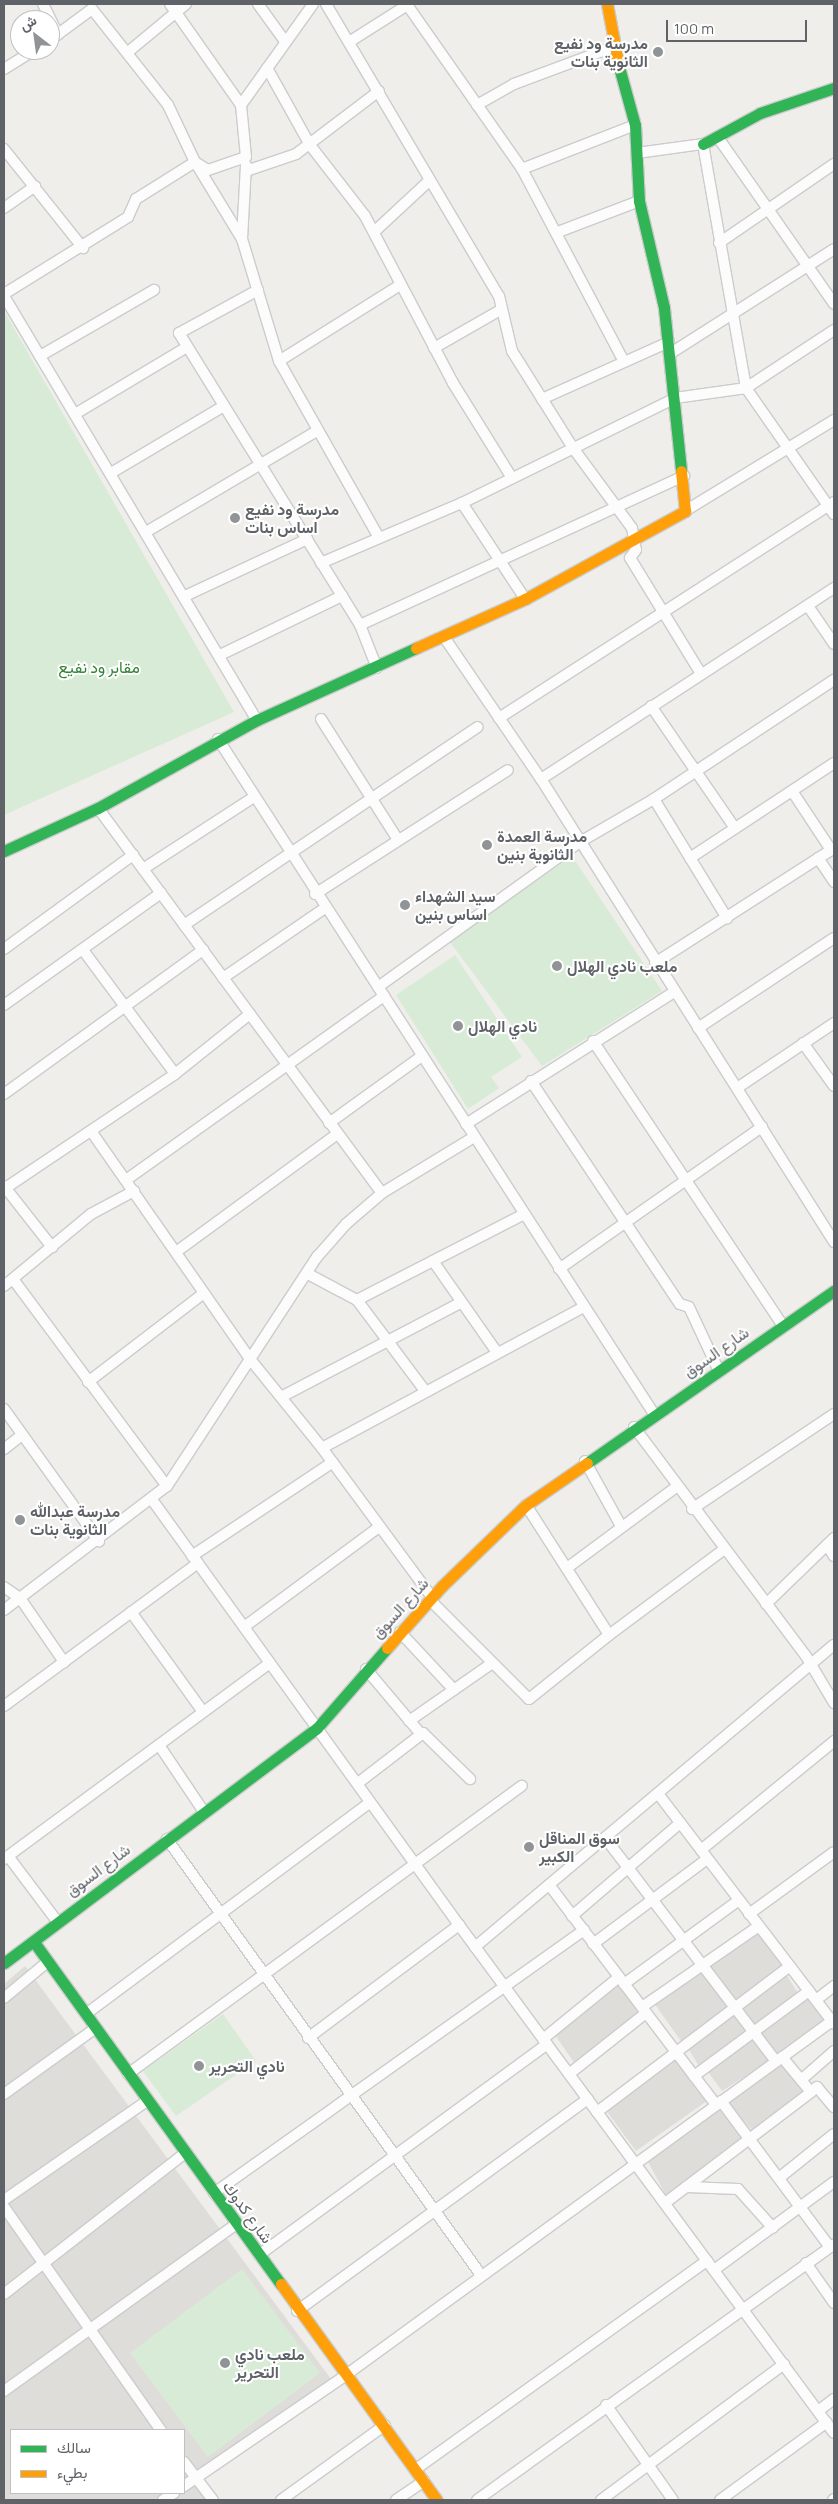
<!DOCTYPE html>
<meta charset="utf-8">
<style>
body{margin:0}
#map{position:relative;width:838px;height:2504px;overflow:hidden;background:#efeeea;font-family:Manrope,Vazirmatn,sans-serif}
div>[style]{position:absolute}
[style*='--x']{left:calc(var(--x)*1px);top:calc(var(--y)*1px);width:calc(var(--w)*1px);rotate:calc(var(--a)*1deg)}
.industrial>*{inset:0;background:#dfddda}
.green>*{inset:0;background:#d8ebd6}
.roads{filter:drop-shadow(1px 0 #cbcccc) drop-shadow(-1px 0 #cbcccc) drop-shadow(0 1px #cbcccc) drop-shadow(0 -1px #cbcccc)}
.street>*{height:10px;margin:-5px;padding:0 5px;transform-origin:5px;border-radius:5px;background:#fdfcfc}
.fast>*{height:11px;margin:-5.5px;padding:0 5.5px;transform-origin:5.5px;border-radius:5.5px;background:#30b455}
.slow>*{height:11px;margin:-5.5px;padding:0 5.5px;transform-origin:5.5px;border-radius:5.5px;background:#ff9f0a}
.dots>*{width:14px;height:14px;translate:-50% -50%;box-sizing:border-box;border:2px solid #fff;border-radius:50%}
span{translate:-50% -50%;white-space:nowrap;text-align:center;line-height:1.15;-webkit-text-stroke:4px #fff;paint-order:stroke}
.poi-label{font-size:16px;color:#5f6368;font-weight:700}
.right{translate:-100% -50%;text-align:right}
.left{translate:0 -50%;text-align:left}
.park-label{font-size:16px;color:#348238}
.street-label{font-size:16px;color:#5f6368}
.frame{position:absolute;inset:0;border:5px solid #5f6368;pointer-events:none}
.legend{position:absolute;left:10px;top:2429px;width:175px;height:65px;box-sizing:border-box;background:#fff;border:1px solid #bfc1c3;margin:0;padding:6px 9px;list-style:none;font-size:15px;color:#5f6368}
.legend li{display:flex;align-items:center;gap:10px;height:25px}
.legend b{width:25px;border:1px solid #bfc1c3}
.north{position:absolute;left:10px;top:10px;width:50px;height:50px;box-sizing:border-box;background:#fff;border:1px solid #bfc1c3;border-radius:50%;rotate:330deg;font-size:14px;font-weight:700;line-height:20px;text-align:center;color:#5f6368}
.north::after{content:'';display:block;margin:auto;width:18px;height:22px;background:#919496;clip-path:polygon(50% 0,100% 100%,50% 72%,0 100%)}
.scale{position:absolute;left:666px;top:20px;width:141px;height:22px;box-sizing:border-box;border:2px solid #5f6368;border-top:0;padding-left:6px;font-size:15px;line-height:18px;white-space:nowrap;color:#5f6368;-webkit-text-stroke:4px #fff;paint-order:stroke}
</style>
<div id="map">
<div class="industrial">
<i style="clip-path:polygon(759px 1931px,787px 1962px,737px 2001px,707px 1966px)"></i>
<i style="clip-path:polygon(evenodd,25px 1966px,331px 2379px,191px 2479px,207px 2500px,4px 2500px,4px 1984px,25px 1966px,11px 2430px,184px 2430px,184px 2493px,11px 2493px,11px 2430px)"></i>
<i style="clip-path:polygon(702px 1970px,729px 2007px,681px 2041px,654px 2003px)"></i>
<i style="clip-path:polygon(786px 1974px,799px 1995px,754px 2029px,737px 2005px)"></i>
<i style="clip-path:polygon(617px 1982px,639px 2014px,575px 2064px,553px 2032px)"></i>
<i style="clip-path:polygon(806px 1997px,826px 2021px,775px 2056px,756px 2030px)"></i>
<i style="clip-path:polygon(734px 2011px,748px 2032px,700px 2068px,686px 2045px)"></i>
<i style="clip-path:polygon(753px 2036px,770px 2060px,722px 2091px,706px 2069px)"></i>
<i style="clip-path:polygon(672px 2056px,707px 2101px,636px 2151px,605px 2109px)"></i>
<i style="clip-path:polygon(784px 2059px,807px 2091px,755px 2133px,725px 2101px)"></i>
<i style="clip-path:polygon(722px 2108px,744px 2139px,667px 2197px,647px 2160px)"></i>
</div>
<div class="green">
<i style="clip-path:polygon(4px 311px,234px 712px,4px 815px)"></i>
<i style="clip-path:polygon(572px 856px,662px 991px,542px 1066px,450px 942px)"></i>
<i style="clip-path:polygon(455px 955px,522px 1057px,491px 1077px,499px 1088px,468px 1109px,396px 995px)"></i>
<i style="clip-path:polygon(223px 2014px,256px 2061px,176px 2116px,143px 2071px)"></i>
<i style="clip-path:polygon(242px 2269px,320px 2373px,208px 2457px,130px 2353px)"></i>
</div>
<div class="roads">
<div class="street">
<i style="--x:43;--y:4;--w:34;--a:64"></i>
<i style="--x:258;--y:4;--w:44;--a:54.2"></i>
<i style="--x:326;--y:4;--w:339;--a:59.4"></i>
<i style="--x:499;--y:296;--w:57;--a:76.7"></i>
<i style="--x:512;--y:351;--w:115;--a:57.8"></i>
<i style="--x:573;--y:448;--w:99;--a:53.6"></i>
<i style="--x:632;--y:528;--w:22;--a:80"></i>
<i style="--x:636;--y:550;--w:10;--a:127"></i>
<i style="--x:630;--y:558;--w:136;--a:58.5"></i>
<i style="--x:408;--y:6;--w:199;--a:55"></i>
<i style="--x:522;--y:169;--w:218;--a:62.1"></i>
<i style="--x:50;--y:40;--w:52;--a:-36.4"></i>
<i style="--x:92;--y:9;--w:122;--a:51.6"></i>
<i style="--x:168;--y:105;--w:63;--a:64.7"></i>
<i style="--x:195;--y:162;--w:90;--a:58.6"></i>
<i style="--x:242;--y:239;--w:127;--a:73.1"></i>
<i style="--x:279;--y:361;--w:203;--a:60.5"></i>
<i style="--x:349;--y:42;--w:71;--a:-32.3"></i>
<i style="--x:128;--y:52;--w:75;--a:-39.6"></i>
<i style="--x:267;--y:68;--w:88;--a:60.8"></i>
<i style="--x:310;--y:145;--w:90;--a:52.2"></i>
<i style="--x:365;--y:216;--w:189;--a:62.2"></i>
<i style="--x:453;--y:383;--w:112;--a:58.2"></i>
<i style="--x:4;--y:69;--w:36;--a:-32"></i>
<i style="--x:241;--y:105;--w:124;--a:-54.5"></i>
<i style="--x:477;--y:105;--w:43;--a:-29.6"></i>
<i style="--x:514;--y:84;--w:106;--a:-20.5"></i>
<i style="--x:719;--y:139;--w:201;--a:55.1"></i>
<i style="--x:4;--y:149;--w:127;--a:51.4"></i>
<i style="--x:637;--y:153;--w:67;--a:-7.8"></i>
<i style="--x:703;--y:144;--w:248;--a:80"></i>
<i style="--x:746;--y:388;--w:154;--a:55.1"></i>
<i style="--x:522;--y:169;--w:121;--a:-21.3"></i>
<i style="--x:246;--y:171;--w:53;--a:-18.8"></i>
<i style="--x:296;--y:154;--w:104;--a:-37.2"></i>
<i style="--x:4;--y:208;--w:38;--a:-35"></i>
<i style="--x:374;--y:232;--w:76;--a:-42.9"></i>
<i style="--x:558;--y:232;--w:87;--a:-20.9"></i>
<i style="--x:242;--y:239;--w:74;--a:-86.9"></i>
<i style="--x:719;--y:243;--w:140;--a:-34.5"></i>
<i style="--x:258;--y:290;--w:90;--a:151.4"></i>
<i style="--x:179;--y:333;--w:344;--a:58.2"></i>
<i style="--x:360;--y:625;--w:46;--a:68.4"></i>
<i style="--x:4;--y:294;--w:146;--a:-31.8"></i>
<i style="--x:128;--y:217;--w:20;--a:-66"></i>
<i style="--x:136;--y:199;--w:70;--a:-32.1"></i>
<i style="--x:195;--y:162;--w:15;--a:32"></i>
<i style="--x:208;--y:170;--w:40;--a:-18.9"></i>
<i style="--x:246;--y:157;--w:52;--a:-95.5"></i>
<i style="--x:241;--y:105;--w:123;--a:-125.1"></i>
<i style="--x:4;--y:296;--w:494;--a:59.2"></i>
<i style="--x:434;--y:348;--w:78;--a:-29.8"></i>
<i style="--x:671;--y:353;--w:193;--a:-32.5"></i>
<i style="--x:40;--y:356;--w:132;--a:-30.1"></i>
<i style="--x:279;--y:361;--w:143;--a:-32.1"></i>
<i style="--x:542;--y:399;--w:139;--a:-24.2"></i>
<i style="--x:75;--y:414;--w:131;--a:-30.9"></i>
<i style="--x:111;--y:473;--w:131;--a:-30.7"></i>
<i style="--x:462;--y:503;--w:115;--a:56.7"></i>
<i style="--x:685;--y:511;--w:175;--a:-31.4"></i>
<i style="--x:146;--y:532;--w:199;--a:-30.6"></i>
<i style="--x:321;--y:563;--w:153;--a:-23.1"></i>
<i style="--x:462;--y:503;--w:237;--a:-26.2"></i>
<i style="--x:675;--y:398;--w:72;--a:-8"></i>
<i style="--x:746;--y:388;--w:105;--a:-33.4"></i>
<i style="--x:185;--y:596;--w:135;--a:-25"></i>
<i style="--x:808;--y:606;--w:46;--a:55.6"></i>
<i style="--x:360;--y:625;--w:357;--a:-24.7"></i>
<i style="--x:444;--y:637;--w:172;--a:55.7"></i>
<i style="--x:541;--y:779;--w:548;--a:57.67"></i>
<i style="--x:220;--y:655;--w:136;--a:-25.8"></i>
<i style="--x:651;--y:706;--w:148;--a:55.5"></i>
<i style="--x:499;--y:718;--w:399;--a:-32.8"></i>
<i style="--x:321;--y:719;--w:143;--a:57.5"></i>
<i style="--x:218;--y:739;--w:804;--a:57.14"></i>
<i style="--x:541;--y:779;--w:350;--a:-33.1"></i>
<i style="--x:792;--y:791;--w:71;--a:56.5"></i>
<i style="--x:654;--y:799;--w:140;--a:58.5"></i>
<i style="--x:98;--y:808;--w:478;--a:53.6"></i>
<i style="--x:690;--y:858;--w:173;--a:-33.4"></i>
<i style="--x:818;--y:858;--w:29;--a:56"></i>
<i style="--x:143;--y:869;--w:132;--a:-33"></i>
<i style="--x:315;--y:894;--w:229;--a:-32.7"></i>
<i style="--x:184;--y:925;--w:354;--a:-34"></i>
<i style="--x:4;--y:949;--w:160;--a:-36.1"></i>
<i style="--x:83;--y:950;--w:154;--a:53.4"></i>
<i style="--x:655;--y:963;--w:213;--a:-32.7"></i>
<i style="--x:223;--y:978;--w:124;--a:-34.5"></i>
<i style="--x:378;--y:987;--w:249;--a:-35.7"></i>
<i style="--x:580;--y:842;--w:86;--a:-30.2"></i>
<i style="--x:654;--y:799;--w:216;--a:-33.5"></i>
<i style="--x:4;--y:1005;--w:193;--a:-35.5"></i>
<i style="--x:698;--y:1028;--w:163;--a:-33.5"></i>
<i style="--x:593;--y:1041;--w:343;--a:56.3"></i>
<i style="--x:803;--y:1043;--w:53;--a:54.2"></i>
<i style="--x:531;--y:1081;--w:268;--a:56.3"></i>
<i style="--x:680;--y:1304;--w:9;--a:18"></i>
<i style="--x:689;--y:1307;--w:71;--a:64.9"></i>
<i style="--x:737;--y:1088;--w:117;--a:-33.8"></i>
<i style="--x:4;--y:1094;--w:246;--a:-35.9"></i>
<i style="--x:329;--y:1123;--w:115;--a:-35.8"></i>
<i style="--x:466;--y:1124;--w:246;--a:-32.4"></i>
<i style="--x:91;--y:1131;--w:278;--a:55.1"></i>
<i style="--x:250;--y:1359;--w:114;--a:51"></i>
<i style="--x:322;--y:1448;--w:185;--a:53.6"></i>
<i style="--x:126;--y:1180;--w:317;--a:-35.5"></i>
<i style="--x:4;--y:1186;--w:78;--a:51.8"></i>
<i style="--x:4;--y:1189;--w:206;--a:-33.9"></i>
<i style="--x:175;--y:1074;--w:96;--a:-38.7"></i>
<i style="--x:176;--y:1252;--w:200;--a:-36.2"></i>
<i style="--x:433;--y:1261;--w:110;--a:55"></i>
<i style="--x:559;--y:1269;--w:248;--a:-35"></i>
<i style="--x:308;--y:1274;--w:55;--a:28"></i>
<i style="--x:357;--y:1300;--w:114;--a:53.2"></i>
<i style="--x:13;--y:1279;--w:258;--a:53.4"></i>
<i style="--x:4;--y:1286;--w:113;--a:-39.6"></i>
<i style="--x:91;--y:1214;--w:49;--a:-28.1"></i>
<i style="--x:357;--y:1300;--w:188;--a:-27.2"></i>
<i style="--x:88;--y:1382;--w:146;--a:-37.5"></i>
<i style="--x:283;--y:1396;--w:200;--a:-27.7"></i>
<i style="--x:4;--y:1409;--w:163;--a:54.3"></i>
<i style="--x:634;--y:1427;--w:286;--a:53.1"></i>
<i style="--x:806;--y:1656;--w:55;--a:59.2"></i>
<i style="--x:322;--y:1448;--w:298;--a:-28.3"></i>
<i style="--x:4;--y:1449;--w:23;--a:-38"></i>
<i style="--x:585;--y:1461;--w:74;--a:61"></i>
<i style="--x:153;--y:1501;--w:523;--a:54.18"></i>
<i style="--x:459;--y:1925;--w:631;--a:53.57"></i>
<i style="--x:526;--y:1505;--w:154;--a:57.4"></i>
<i style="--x:609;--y:1635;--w:142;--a:-36.7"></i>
<i style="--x:692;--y:1509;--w:171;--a:-33.8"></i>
<i style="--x:827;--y:1545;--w:13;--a:58"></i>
<i style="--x:192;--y:1556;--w:169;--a:-33.7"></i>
<i style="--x:567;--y:1568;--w:136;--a:-36.6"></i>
<i style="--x:4;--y:1587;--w:19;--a:35"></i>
<i style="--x:20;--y:1598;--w:78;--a:55.5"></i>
<i style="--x:430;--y:1600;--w:140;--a:45"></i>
<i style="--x:529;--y:1699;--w:102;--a:-38.7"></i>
<i style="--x:766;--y:1604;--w:95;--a:-44.1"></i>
<i style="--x:4;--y:1610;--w:205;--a:-37.3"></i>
<i style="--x:167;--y:1486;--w:274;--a:-56.8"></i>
<i style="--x:317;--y:1257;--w:44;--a:-48.7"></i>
<i style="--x:346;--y:1224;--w:48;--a:-40.7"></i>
<i style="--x:382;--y:1193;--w:108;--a:-31.3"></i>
<i style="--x:131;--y:1612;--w:123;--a:54.2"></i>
<i style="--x:244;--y:1627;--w:168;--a:-36.5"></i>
<i style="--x:400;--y:1632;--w:79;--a:47"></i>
<i style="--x:366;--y:1669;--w:84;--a:49.8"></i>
<i style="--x:4;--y:1706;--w:241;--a:-36.4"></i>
<i style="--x:409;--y:1721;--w:100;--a:-34.8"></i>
<i style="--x:159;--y:1745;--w:81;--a:56.1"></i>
<i style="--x:358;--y:1783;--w:82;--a:-37.6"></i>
<i style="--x:423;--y:1733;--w:66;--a:44.4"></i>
<i style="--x:659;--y:1795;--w:288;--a:52.6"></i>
<i style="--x:167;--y:1839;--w:537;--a:54.24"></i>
<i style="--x:606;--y:1839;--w:280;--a:52.6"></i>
<i style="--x:701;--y:1850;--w:172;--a:-39.3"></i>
<i style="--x:8;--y:1856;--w:81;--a:53"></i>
<i style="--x:4;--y:1859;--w:330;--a:-36.4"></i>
<i style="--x:550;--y:1886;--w:275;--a:52.8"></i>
<i style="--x:749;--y:1914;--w:105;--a:-36.1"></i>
<i style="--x:572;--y:1916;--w:143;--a:-40.7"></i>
<i style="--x:593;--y:1944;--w:142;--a:-36.7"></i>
<i style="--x:475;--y:1947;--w:469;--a:-40.1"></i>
<i style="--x:624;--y:1984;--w:142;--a:-36.1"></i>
<i style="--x:4;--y:1998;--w:55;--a:-39.8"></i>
<i style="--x:816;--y:2000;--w:23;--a:-38"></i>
<i style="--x:642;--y:2007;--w:142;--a:-34.7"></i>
<i style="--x:86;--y:2014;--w:354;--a:-36.7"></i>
<i style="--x:308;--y:2038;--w:189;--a:-36.8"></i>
<i style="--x:543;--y:2039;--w:98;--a:-39.2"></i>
<i style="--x:782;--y:2057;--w:45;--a:50.4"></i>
<i style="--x:811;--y:2092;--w:8;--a:-40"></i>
<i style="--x:817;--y:2087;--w:26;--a:50"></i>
<i style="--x:128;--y:2074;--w:488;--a:-36.2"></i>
<i style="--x:569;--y:2074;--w:98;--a:-38.4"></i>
<i style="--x:694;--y:2076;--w:143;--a:-36.5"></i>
<i style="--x:801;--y:2080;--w:44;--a:-41.3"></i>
<i style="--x:4;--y:2094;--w:113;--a:-35.7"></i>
<i style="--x:721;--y:2101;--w:182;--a:53.3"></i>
<i style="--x:597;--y:2112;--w:242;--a:-37.1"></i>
<i style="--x:779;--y:2178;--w:70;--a:-38.7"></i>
<i style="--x:686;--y:2187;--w:52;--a:2.2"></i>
<i style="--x:738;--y:2189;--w:52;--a:48.1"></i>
<i style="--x:214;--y:2193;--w:454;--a:-35.4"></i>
<i style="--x:4;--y:2200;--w:174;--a:-34.7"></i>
<i style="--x:665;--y:2203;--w:183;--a:-37.2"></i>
<i style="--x:4;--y:2207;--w:273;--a:54.9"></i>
<i style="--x:259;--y:2255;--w:357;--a:-36.2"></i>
<i style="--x:806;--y:2263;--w:49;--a:55"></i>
<i style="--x:714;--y:2270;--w:149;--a:-36.3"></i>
<i style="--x:4;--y:2294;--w:229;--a:-37.9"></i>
<i style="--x:297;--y:2311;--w:360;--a:-36.1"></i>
<i style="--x:4;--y:2391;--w:286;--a:-35.7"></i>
<i style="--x:606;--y:2405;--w:116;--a:54.8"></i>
<i style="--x:818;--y:2411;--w:20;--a:-37"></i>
<i style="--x:184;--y:2462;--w:48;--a:52.7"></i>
<i style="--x:416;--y:2469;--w:358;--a:-35.6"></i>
<i style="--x:184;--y:2486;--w:196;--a:-34.4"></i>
<i style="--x:346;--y:2375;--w:601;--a:-36.07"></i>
<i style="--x:163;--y:2500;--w:13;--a:-32"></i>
<i style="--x:281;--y:2500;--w:128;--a:-35.8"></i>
<i style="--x:396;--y:2500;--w:34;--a:-34"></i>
<i style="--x:477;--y:2500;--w:439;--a:-35.6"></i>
<i style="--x:601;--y:2500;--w:228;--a:-36.6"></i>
<i style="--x:720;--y:2500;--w:132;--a:-36.1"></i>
<i style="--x:833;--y:2500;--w:1;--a:-45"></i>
</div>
<div class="fast">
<i style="--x:619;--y:67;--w:60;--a:74.6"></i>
<i style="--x:635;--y:125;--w:76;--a:87"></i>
<i style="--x:639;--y:201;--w:110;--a:76.8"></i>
<i style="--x:664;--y:308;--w:164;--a:84"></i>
<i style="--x:703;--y:144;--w:65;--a:-28.5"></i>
<i style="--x:760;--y:113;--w:78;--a:-18.7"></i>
<i style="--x:4;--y:851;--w:103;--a:-24.6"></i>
<i style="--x:98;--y:808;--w:182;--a:-29"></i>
<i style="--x:257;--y:720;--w:175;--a:-24.4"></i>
<i style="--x:587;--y:1463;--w:301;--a:-34.9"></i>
<i style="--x:34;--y:1942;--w:422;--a:54.2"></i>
<i style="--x:4;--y:1963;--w:391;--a:-36.9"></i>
<i style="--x:317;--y:1728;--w:106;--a:-48.8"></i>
</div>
<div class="slow">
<i style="--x:607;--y:4;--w:64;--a:79.2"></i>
<i style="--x:416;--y:648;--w:120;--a:-24.2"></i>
<i style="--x:525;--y:599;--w:183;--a:-28.8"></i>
<i style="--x:685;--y:511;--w:40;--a:-95.7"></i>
<i style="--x:387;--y:1648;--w:83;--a:-48.4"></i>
<i style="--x:442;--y:1586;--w:117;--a:-44"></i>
<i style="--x:526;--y:1505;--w:74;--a:-34.5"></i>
<i style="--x:281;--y:2284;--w:266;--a:54.2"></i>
</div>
</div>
<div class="dots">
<i style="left:658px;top:52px;background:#919496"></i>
<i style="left:235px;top:518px;background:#919496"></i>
<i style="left:487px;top:845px;background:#919496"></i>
<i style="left:405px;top:905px;background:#919496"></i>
<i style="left:557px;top:966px;background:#919496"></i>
<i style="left:458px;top:1026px;background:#919496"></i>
<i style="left:20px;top:1520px;background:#919496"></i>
<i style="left:529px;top:1847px;background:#919496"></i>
<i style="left:199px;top:2066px;background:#919496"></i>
<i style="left:225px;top:2363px;background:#919496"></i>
</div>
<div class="poi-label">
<span class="right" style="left:648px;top:52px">مدرسة ود نفيع<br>الثانوية بنات</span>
<span class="left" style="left:245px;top:518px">مدرسة ود نفيع<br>اساس بنات</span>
<span class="left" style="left:497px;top:845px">مدرسة العمدة<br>الثانوية بنين</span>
<span class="left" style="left:415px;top:905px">سيد الشهداء<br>اساس بنين</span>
<span class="left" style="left:567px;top:966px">ملعب نادي الهلال</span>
<span class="left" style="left:468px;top:1026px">نادي الهلال</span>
<span class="left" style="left:30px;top:1520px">مدرسة عبدالله<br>الثانوية بنات</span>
<span class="left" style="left:539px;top:1847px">سوق المناقل<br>الكبير</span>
<span class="left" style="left:209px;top:2066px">نادي التحرير</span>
<span class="left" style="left:235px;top:2363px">ملعب نادي<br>التحرير</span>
</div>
<div class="park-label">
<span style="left:99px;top:667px">مقابر ود نفيع</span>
</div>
<div class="street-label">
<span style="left:716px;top:1352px;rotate:-35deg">شارع السوق</span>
<span style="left:400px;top:1608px;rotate:-48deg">شارع السوق</span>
<span style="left:98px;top:1870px;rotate:-37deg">شارع السوق</span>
<span style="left:248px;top:2212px;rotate:54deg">شارع كدوك</span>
</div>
<div class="frame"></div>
<ul class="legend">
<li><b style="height:6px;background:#30b455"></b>سالك</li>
<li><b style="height:6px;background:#ff9f0a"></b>بطيء</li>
</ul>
<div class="north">ش</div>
<div class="scale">100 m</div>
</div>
